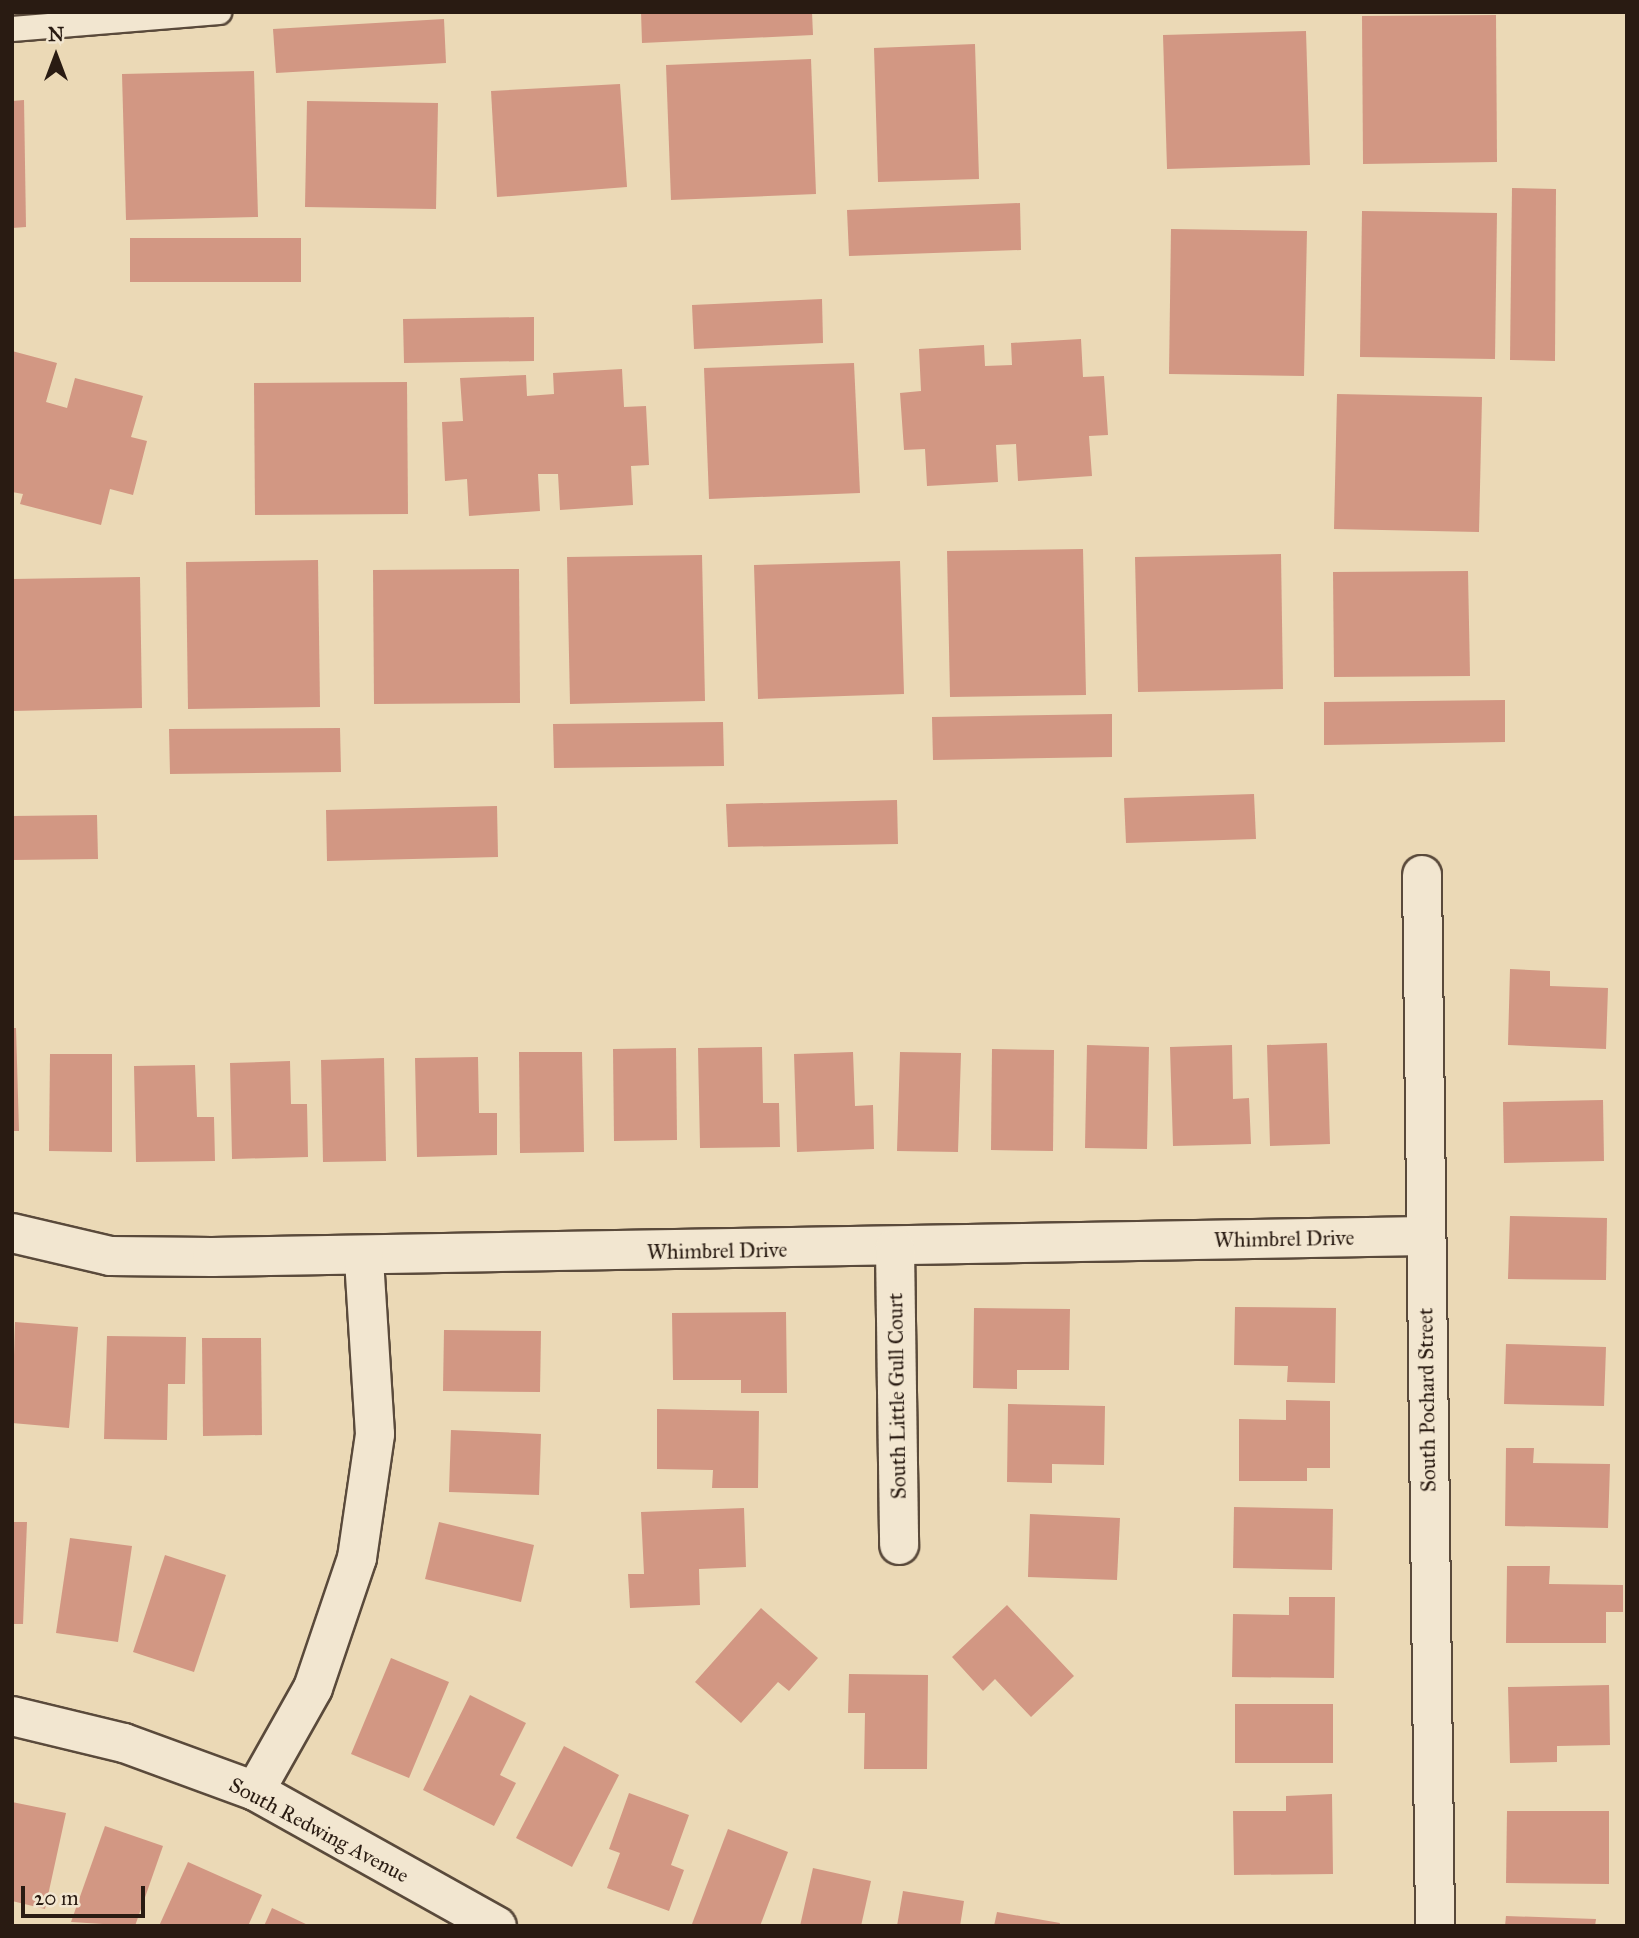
<!DOCTYPE html>
<style>
body{margin:0}
#map{position:relative;width:1639px;height:1938px;overflow:hidden;background:#ebd9b6;font-family:"IM FELL Great Primer",serif}
div>[style]{position:absolute}
[style*='--x']{left:calc(var(--x)*1px);top:calc(var(--y)*1px);width:calc(var(--w)*1px);rotate:calc(var(--a)*1deg)}
.building>*{inset:0;background:#d29783}
.roads{filter:drop-shadow(2px 0 #5a4a3b) drop-shadow(-2px 0 #5a4a3b) drop-shadow(0 2px #5a4a3b) drop-shadow(0 -2px #5a4a3b)}
.service>*{height:24px;margin:-12px;padding:0 12px;transform-origin:12px;border-radius:12px;background:#f2e6d0}
.minor>*{height:38px;margin:-19px;padding:0 19px;transform-origin:19px;border-radius:19px;background:#f2e6d0}
span{translate:-50% -50%;white-space:nowrap;text-align:center;line-height:1.15;-webkit-text-stroke:5px #f2e6d0;paint-order:stroke}
.street-label{font-size:21px;color:#291b12}
.frame{position:absolute;inset:0;border:14px solid #291b12;pointer-events:none}
.north{position:absolute;left:21px;top:21px;width:70px;height:70px;-webkit-text-stroke:5px #f2e6d0;paint-order:stroke;rotate:0deg;font-size:19px;font-weight:700;line-height:28px;text-align:center;color:#291b12}
.north::after{content:'';display:block;margin:auto;width:24px;height:32px;background:#291b12;clip-path:polygon(50% 0,100% 100%,50% 72%,0 100%)}
.scale{position:absolute;left:21px;top:1886px;width:124px;height:32px;box-sizing:border-box;border:4px solid #291b12;border-top:0;padding-left:9px;font-size:21px;line-height:24px;white-space:nowrap;color:#291b12;-webkit-text-stroke:5px #f2e6d0;paint-order:stroke}
</style>
<div id="map">
<div class="building">
<i style="clip-path:polygon(641px 12px,812px 12px,813px 35px,642px 43px)"></i>
<i style="clip-path:polygon(1496px 15px,1497px 162px,1363px 164px,1362px 16px)"></i>
<i style="clip-path:polygon(444px 19px,446px 63px,276px 73px,273px 29px)"></i>
<i style="clip-path:polygon(1306px 31px,1310px 165px,1167px 169px,1163px 35px)"></i>
<i style="clip-path:polygon(975px 44px,979px 179px,878px 182px,874px 48px)"></i>
<i style="clip-path:polygon(811px 59px,816px 194px,671px 200px,666px 65px)"></i>
<i style="clip-path:polygon(254px 71px,258px 217px,126px 220px,122px 74px)"></i>
<i style="clip-path:polygon(620px 84px,627px 187px,497px 197px,491px 91px)"></i>
<i style="clip-path:polygon(24px 100px,26px 227px,12px 228px,12px 101px)"></i>
<i style="clip-path:polygon(307px 101px,438px 103px,436px 209px,305px 207px)"></i>
<i style="clip-path:polygon(1512px 188px,1556px 189px,1555px 361px,1510px 360px)"></i>
<i style="clip-path:polygon(1020px 203px,1021px 250px,849px 256px,847px 210px)"></i>
<i style="clip-path:polygon(1362px 211px,1497px 213px,1495px 359px,1360px 357px)"></i>
<i style="clip-path:polygon(1171px 229px,1307px 231px,1304px 376px,1169px 374px)"></i>
<i style="clip-path:polygon(130px 238px,301px 238px,301px 282px,130px 282px)"></i>
<i style="clip-path:polygon(822px 299px,823px 343px,694px 349px,692px 305px)"></i>
<i style="clip-path:polygon(534px 317px,534px 361px,404px 363px,403px 319px)"></i>
<i style="clip-path:polygon(1081px 339px,1083px 377px,1104px 376px,1108px 435px,1089px 436px,1092px 476px,1018px 481px,1016px 444px,996px 445px,998px 482px,927px 486px,925px 449px,904px 450px,900px 393px,921px 391px,919px 349px,984px 345px,985px 366px,1012px 365px,1011px 343px)"></i>
<i style="clip-path:polygon(12px 351px,57px 363px,46px 402px,67px 408px,75px 378px,143px 396px,131px 437px,147px 441px,133px 495px,110px 489px,101px 525px,20px 504px,23px 494px,12px 492px)"></i>
<i style="clip-path:polygon(854px 363px,860px 493px,709px 499px,704px 368px)"></i>
<i style="clip-path:polygon(622px 369px,624px 407px,646px 406px,649px 465px,631px 466px,633px 505px,560px 510px,558px 474px,538px 474px,540px 511px,469px 516px,467px 479px,445px 481px,442px 422px,463px 421px,460px 378px,526px 375px,527px 396px,554px 394px,553px 373px)"></i>
<i style="clip-path:polygon(407px 382px,408px 514px,255px 515px,254px 383px)"></i>
<i style="clip-path:polygon(1337px 394px,1482px 397px,1479px 532px,1334px 529px)"></i>
<i style="clip-path:polygon(1083px 549px,1086px 695px,950px 697px,947px 551px)"></i>
<i style="clip-path:polygon(1281px 554px,1283px 689px,1138px 692px,1135px 557px)"></i>
<i style="clip-path:polygon(702px 555px,705px 701px,570px 704px,567px 557px)"></i>
<i style="clip-path:polygon(318px 560px,320px 707px,188px 709px,186px 562px)"></i>
<i style="clip-path:polygon(900px 561px,904px 694px,758px 699px,754px 565px)"></i>
<i style="clip-path:polygon(519px 569px,520px 703px,374px 704px,373px 570px)"></i>
<i style="clip-path:polygon(1468px 571px,1470px 676px,1334px 677px,1333px 572px)"></i>
<i style="clip-path:polygon(140px 577px,142px 708px,12px 711px,12px 579px)"></i>
<i style="clip-path:polygon(1505px 700px,1505px 742px,1324px 745px,1324px 702px)"></i>
<i style="clip-path:polygon(1112px 714px,1112px 757px,933px 760px,932px 717px)"></i>
<i style="clip-path:polygon(723px 722px,724px 766px,554px 768px,553px 724px)"></i>
<i style="clip-path:polygon(340px 728px,341px 772px,170px 774px,169px 729px)"></i>
<i style="clip-path:polygon(1254px 794px,1256px 839px,1126px 843px,1124px 798px)"></i>
<i style="clip-path:polygon(897px 800px,898px 844px,728px 847px,726px 804px)"></i>
<i style="clip-path:polygon(497px 806px,498px 857px,327px 861px,326px 810px)"></i>
<i style="clip-path:polygon(97px 815px,98px 859px,12px 860px,12px 816px)"></i>
<i style="clip-path:polygon(1510px 969px,1550px 971px,1550px 986px,1608px 988px,1606px 1049px,1508px 1045px)"></i>
<i style="clip-path:polygon(12px 1028px,16px 1028px,19px 1131px,12px 1131px)"></i>
<i style="clip-path:polygon(1327px 1043px,1330px 1144px,1270px 1146px,1267px 1045px)"></i>
<i style="clip-path:polygon(1087px 1045px,1149px 1047px,1147px 1149px,1085px 1148px)"></i>
<i style="clip-path:polygon(1232px 1045px,1233px 1099px,1249px 1098px,1251px 1144px,1173px 1146px,1170px 1047px)"></i>
<i style="clip-path:polygon(762px 1047px,763px 1103px,779px 1103px,780px 1147px,700px 1148px,698px 1048px)"></i>
<i style="clip-path:polygon(676px 1048px,677px 1140px,614px 1141px,613px 1049px)"></i>
<i style="clip-path:polygon(992px 1049px,1054px 1050px,1053px 1151px,991px 1150px)"></i>
<i style="clip-path:polygon(519px 1052px,582px 1052px,584px 1152px,520px 1153px)"></i>
<i style="clip-path:polygon(853px 1052px,855px 1106px,873px 1105px,874px 1149px,797px 1152px,794px 1054px)"></i>
<i style="clip-path:polygon(900px 1052px,961px 1053px,958px 1152px,897px 1151px)"></i>
<i style="clip-path:polygon(50px 1054px,112px 1054px,112px 1152px,49px 1151px)"></i>
<i style="clip-path:polygon(478px 1057px,479px 1113px,497px 1113px,497px 1155px,417px 1157px,415px 1058px)"></i>
<i style="clip-path:polygon(384px 1058px,386px 1161px,323px 1162px,321px 1060px)"></i>
<i style="clip-path:polygon(290px 1061px,291px 1104px,307px 1104px,308px 1157px,232px 1159px,230px 1063px)"></i>
<i style="clip-path:polygon(195px 1065px,197px 1117px,214px 1117px,215px 1161px,136px 1162px,134px 1066px)"></i>
<i style="clip-path:polygon(1603px 1100px,1604px 1161px,1504px 1163px,1503px 1102px)"></i>
<i style="clip-path:polygon(1510px 1216px,1607px 1218px,1606px 1280px,1508px 1279px)"></i>
<i style="clip-path:polygon(1235px 1307px,1336px 1308px,1335px 1383px,1287px 1382px,1288px 1366px,1234px 1365px)"></i>
<i style="clip-path:polygon(974px 1308px,1070px 1309px,1069px 1370px,1017px 1370px,1017px 1389px,973px 1388px)"></i>
<i style="clip-path:polygon(786px 1312px,787px 1393px,741px 1393px,741px 1380px,673px 1380px,672px 1313px)"></i>
<i style="clip-path:polygon(15px 1322px,78px 1327px,69px 1428px,12px 1423px)"></i>
<i style="clip-path:polygon(444px 1330px,541px 1331px,540px 1392px,443px 1391px)"></i>
<i style="clip-path:polygon(107px 1336px,186px 1337px,185px 1384px,168px 1384px,167px 1440px,104px 1439px)"></i>
<i style="clip-path:polygon(202px 1338px,261px 1338px,262px 1435px,203px 1436px)"></i>
<i style="clip-path:polygon(1506px 1344px,1606px 1347px,1604px 1406px,1504px 1404px)"></i>
<i style="clip-path:polygon(1286px 1400px,1330px 1401px,1330px 1468px,1307px 1468px,1307px 1481px,1239px 1481px,1239px 1419px,1286px 1420px)"></i>
<i style="clip-path:polygon(1008px 1404px,1105px 1406px,1104px 1465px,1052px 1464px,1052px 1483px,1007px 1482px)"></i>
<i style="clip-path:polygon(657px 1409px,759px 1411px,758px 1488px,712px 1488px,713px 1470px,657px 1469px)"></i>
<i style="clip-path:polygon(451px 1430px,541px 1434px,539px 1495px,449px 1492px)"></i>
<i style="clip-path:polygon(1506px 1448px,1534px 1448px,1533px 1463px,1610px 1464px,1608px 1528px,1505px 1526px)"></i>
<i style="clip-path:polygon(1234px 1507px,1333px 1509px,1332px 1570px,1233px 1568px)"></i>
<i style="clip-path:polygon(744px 1508px,746px 1567px,699px 1569px,700px 1605px,630px 1608px,628px 1574px,644px 1574px,641px 1512px)"></i>
<i style="clip-path:polygon(1030px 1514px,1120px 1518px,1117px 1580px,1028px 1577px)"></i>
<i style="clip-path:polygon(12px 1522px,27px 1522px,23px 1624px,12px 1624px)"></i>
<i style="clip-path:polygon(439px 1522px,534px 1545px,521px 1602px,425px 1579px)"></i>
<i style="clip-path:polygon(70px 1538px,132px 1546px,118px 1642px,56px 1633px)"></i>
<i style="clip-path:polygon(165px 1555px,226px 1575px,194px 1672px,133px 1652px)"></i>
<i style="clip-path:polygon(1507px 1566px,1550px 1566px,1549px 1584px,1623px 1585px,1623px 1612px,1606px 1612px,1606px 1643px,1506px 1643px)"></i>
<i style="clip-path:polygon(1289px 1597px,1335px 1597px,1334px 1678px,1232px 1677px,1233px 1614px,1289px 1615px)"></i>
<i style="clip-path:polygon(1007px 1605px,1074px 1676px,1031px 1717px,995px 1679px,983px 1691px,952px 1657px)"></i>
<i style="clip-path:polygon(761px 1608px,818px 1658px,789px 1691px,778px 1682px,741px 1723px,695px 1682px)"></i>
<i style="clip-path:polygon(391px 1658px,449px 1682px,409px 1778px,351px 1754px)"></i>
<i style="clip-path:polygon(849px 1674px,928px 1675px,927px 1769px,864px 1769px,865px 1713px,848px 1713px)"></i>
<i style="clip-path:polygon(1609px 1685px,1610px 1745px,1557px 1746px,1557px 1762px,1510px 1763px,1508px 1687px)"></i>
<i style="clip-path:polygon(470px 1695px,526px 1723px,500px 1775px,516px 1783px,494px 1826px,423px 1790px)"></i>
<i style="clip-path:polygon(1235px 1704px,1333px 1704px,1333px 1763px,1235px 1763px)"></i>
<i style="clip-path:polygon(564px 1746px,619px 1775px,572px 1867px,516px 1838px)"></i>
<i style="clip-path:polygon(629px 1793px,689px 1815px,671px 1865px,684px 1870px,669px 1911px,607px 1888px,620px 1853px,609px 1849px)"></i>
<i style="clip-path:polygon(1332px 1794px,1333px 1874px,1234px 1875px,1233px 1811px,1286px 1811px,1286px 1796px)"></i>
<i style="clip-path:polygon(12px 1802px,66px 1813px,45px 1909px,12px 1901px)"></i>
<i style="clip-path:polygon(1507px 1811px,1609px 1811px,1609px 1884px,1506px 1883px)"></i>
<i style="clip-path:polygon(105px 1826px,163px 1846px,135px 1926px,71px 1922px)"></i>
<i style="clip-path:polygon(728px 1829px,788px 1852px,760px 1926px,692px 1924px)"></i>
<i style="clip-path:polygon(188px 1862px,262px 1895px,248px 1926px,159px 1926px)"></i>
<i style="clip-path:polygon(813px 1868px,871px 1881px,861px 1926px,800px 1926px)"></i>
<i style="clip-path:polygon(903px 1891px,964px 1901px,960px 1926px,897px 1926px)"></i>
<i style="clip-path:polygon(272px 1908px,310px 1926px,264px 1926px)"></i>
<i style="clip-path:polygon(997px 1912px,1060px 1923px,1059px 1926px,994px 1926px)"></i>
<i style="clip-path:polygon(1506px 1916px,1596px 1919px,1595px 1926px,1505px 1926px)"></i>
</div>
<div class="roads">
<div class="service">
<i style="--x:12;--y:29;--w:208;--a:-4.7"></i>
</div>
<div class="minor">
<i style="--x:1422;--y:875;--w:1051;--a:89.29"></i>
<i style="--x:12;--y:1233;--w:101;--a:13.2"></i>
<i style="--x:110;--y:1256;--w:102;--a:0.6"></i>
<i style="--x:212;--y:1257;--w:1213;--a:-0.99"></i>
<i style="--x:895;--y:1248;--w:297;--a:89.2"></i>
<i style="--x:12;--y:1716;--w:115;--a:13.6"></i>
<i style="--x:124;--y:1743;--w:140;--a:20.1"></i>
<i style="--x:255;--y:1791;--w:277;--a:29.2"></i>
<i style="--x:255;--y:1791;--w:118;--a:-60.6"></i>
<i style="--x:313;--y:1688;--w:137;--a:-71.3"></i>
<i style="--x:357;--y:1558;--w:125;--a:-81.7"></i>
<i style="--x:375;--y:1434;--w:177;--a:-93.6"></i>
</div>
</div>
<div class="street-label">
<span style="left:1284px;top:1239px;rotate:-1deg">Whimbrel Drive</span>
<span style="left:717px;top:1251px;rotate:-1deg">Whimbrel Drive</span>
<span style="left:897px;top:1396px;rotate:-91deg">South Little Gull Court</span>
<span style="left:1427px;top:1400px;rotate:-91deg">South Pochard Street</span>
<span style="left:319px;top:1830px;rotate:28deg">South Redwing Avenue</span>
</div>
<div class="frame"></div>
<div class="north">N</div>
<div class="scale">20 m</div>
</div>
